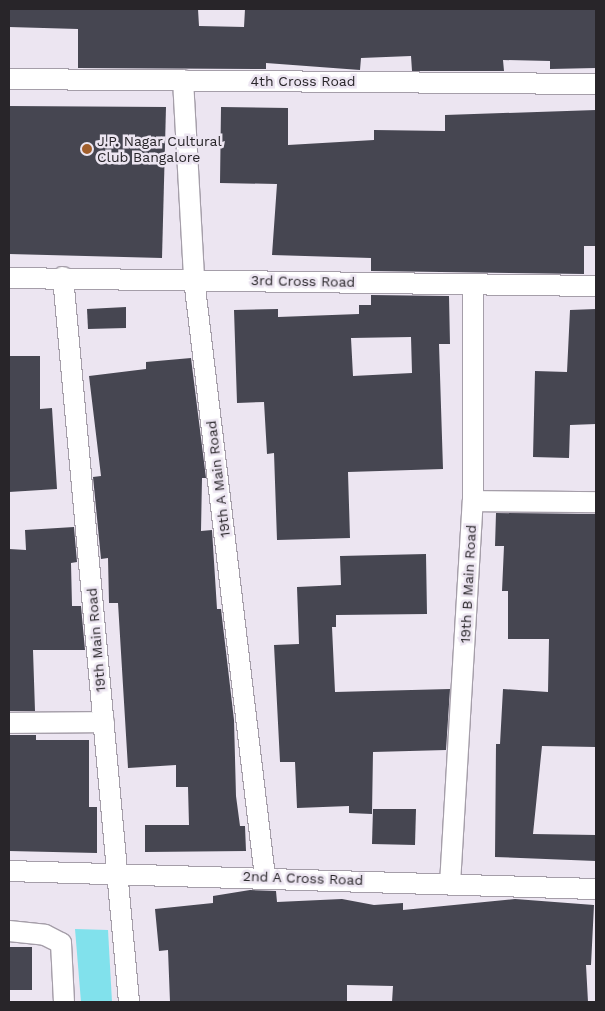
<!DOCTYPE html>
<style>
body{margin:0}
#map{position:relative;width:605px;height:1011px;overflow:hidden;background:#ece5f1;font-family:"Work Sans",sans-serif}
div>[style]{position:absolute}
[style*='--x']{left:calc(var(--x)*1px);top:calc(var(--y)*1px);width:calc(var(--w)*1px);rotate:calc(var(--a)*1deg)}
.water>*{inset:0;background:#81e1ec}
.building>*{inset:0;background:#464651}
.roads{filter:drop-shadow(1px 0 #a59ea9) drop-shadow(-1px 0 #a59ea9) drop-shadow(0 1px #a59ea9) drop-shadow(0 -1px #a59ea9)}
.street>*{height:20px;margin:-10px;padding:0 10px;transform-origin:10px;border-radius:10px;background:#fff}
.dots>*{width:14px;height:14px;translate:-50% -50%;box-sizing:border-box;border:2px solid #ece5f1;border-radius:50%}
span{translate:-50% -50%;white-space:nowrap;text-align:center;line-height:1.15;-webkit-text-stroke:5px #ece5f1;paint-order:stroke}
.street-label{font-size:14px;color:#282529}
.poi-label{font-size:14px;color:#282529}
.left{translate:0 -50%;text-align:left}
.frame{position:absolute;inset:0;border:10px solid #282529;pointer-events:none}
</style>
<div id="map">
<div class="water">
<i style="clip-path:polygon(75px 929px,108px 930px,112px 1002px,81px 1002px)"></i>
</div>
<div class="building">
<i style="clip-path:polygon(9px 9px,198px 9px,199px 26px,244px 27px,245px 9px,595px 9px,596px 68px,550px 69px,550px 61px,503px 60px,504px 71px,412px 71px,411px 56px,361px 58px,360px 70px,266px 63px,266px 69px,78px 68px,78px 29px,9px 27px)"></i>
<i style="clip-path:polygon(9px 106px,166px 107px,162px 258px,9px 254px)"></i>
<i style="clip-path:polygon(221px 107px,288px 108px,288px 145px,374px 140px,374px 130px,445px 131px,445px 115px,596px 110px,596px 246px,584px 246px,584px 274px,371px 271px,371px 258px,272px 255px,277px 184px,220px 183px)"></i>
<i style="clip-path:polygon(evenodd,371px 295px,449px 296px,450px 344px,439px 344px,443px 469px,348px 472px,350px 538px,277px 540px,274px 453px,267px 454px,264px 402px,237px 403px,234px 310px,278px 309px,278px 317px,359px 314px,359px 305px,371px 305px,371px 295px,411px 337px,412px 373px,353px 376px,351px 338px,411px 337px)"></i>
<i style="clip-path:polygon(126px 307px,126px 328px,88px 329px,87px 309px)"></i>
<i style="clip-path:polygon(596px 309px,596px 424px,570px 425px,569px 458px,533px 457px,535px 371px,567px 372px,570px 310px)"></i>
<i style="clip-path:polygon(9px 356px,40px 356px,40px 409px,52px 408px,57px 489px,9px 492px)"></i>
<i style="clip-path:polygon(191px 358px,206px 478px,202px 478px,201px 531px,212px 530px,217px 609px,221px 609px,234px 720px,236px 796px,240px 826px,245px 826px,246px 851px,145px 852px,145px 825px,189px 825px,188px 787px,176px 787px,176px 765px,128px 768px,118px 603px,109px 603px,108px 558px,101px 559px,93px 477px,101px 476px,89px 376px,146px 369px,146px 362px)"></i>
<i style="clip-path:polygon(496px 513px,596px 514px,596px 747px,542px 746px,533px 834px,596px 835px,596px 861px,495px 857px,496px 744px,500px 744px,503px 689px,548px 692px,549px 639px,508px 639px,508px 591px,502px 591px,504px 546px,495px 546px)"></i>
<i style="clip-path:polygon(74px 527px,77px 562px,71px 563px,72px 606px,81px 606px,85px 650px,33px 650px,35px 711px,9px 711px,9px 549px,26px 550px,25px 530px)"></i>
<i style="clip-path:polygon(426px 554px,427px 614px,336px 615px,336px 627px,332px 627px,335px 692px,450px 689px,446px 750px,373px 752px,372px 814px,349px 813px,349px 806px,297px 808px,295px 762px,280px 762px,274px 645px,299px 644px,297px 587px,341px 585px,340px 556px)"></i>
<i style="clip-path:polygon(9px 735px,36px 735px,36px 740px,89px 740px,89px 807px,97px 807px,97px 853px,9px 851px)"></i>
<i style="clip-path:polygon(373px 809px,416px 809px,415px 845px,372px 844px)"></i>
<i style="clip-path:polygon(250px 890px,276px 891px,277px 902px,342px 899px,374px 905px,403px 903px,403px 910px,515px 899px,594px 905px,591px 965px,586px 965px,588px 1002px,392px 1002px,393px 986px,347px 985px,347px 1002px,170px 1002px,168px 950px,159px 951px,155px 909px,213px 903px,213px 896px)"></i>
<i style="clip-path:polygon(9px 947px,32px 947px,32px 990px,9px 990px)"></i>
</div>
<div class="roads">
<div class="street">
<i style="--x:9;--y:79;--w:587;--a:0.49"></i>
<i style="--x:183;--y:80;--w:199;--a:86.8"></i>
<i style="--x:194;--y:279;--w:602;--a:83.23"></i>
<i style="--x:63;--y:277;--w:728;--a:84.8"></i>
<i style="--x:9;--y:278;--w:587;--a:0.78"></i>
<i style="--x:473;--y:501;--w:123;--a:0.5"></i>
<i style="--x:9;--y:723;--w:95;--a:-0.6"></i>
<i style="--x:9;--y:871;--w:587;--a:1.76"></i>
<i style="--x:450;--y:884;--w:384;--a:-86.6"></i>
<i style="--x:473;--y:501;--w:217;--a:-90"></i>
<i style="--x:9;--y:931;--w:36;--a:6"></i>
<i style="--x:45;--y:935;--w:18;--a:27"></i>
<i style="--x:61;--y:943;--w:59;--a:87.1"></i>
</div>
</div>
<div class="dots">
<i style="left:87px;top:149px;background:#a15f2c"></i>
</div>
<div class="street-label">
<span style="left:303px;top:81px">4th Cross Road</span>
<span style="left:303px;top:281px;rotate:1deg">3rd Cross Road</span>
<span style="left:218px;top:479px;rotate:-97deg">19th A Main Road</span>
<span style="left:468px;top:584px;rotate:-87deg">19th B Main Road</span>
<span style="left:96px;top:640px;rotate:-95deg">19th Main Road</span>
<span style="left:303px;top:878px;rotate:2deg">2nd A Cross Road</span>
</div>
<div class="poi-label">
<span class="left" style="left:97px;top:149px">J.P. Nagar Cultural<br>Club Bangalore</span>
</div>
<div class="frame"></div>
</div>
